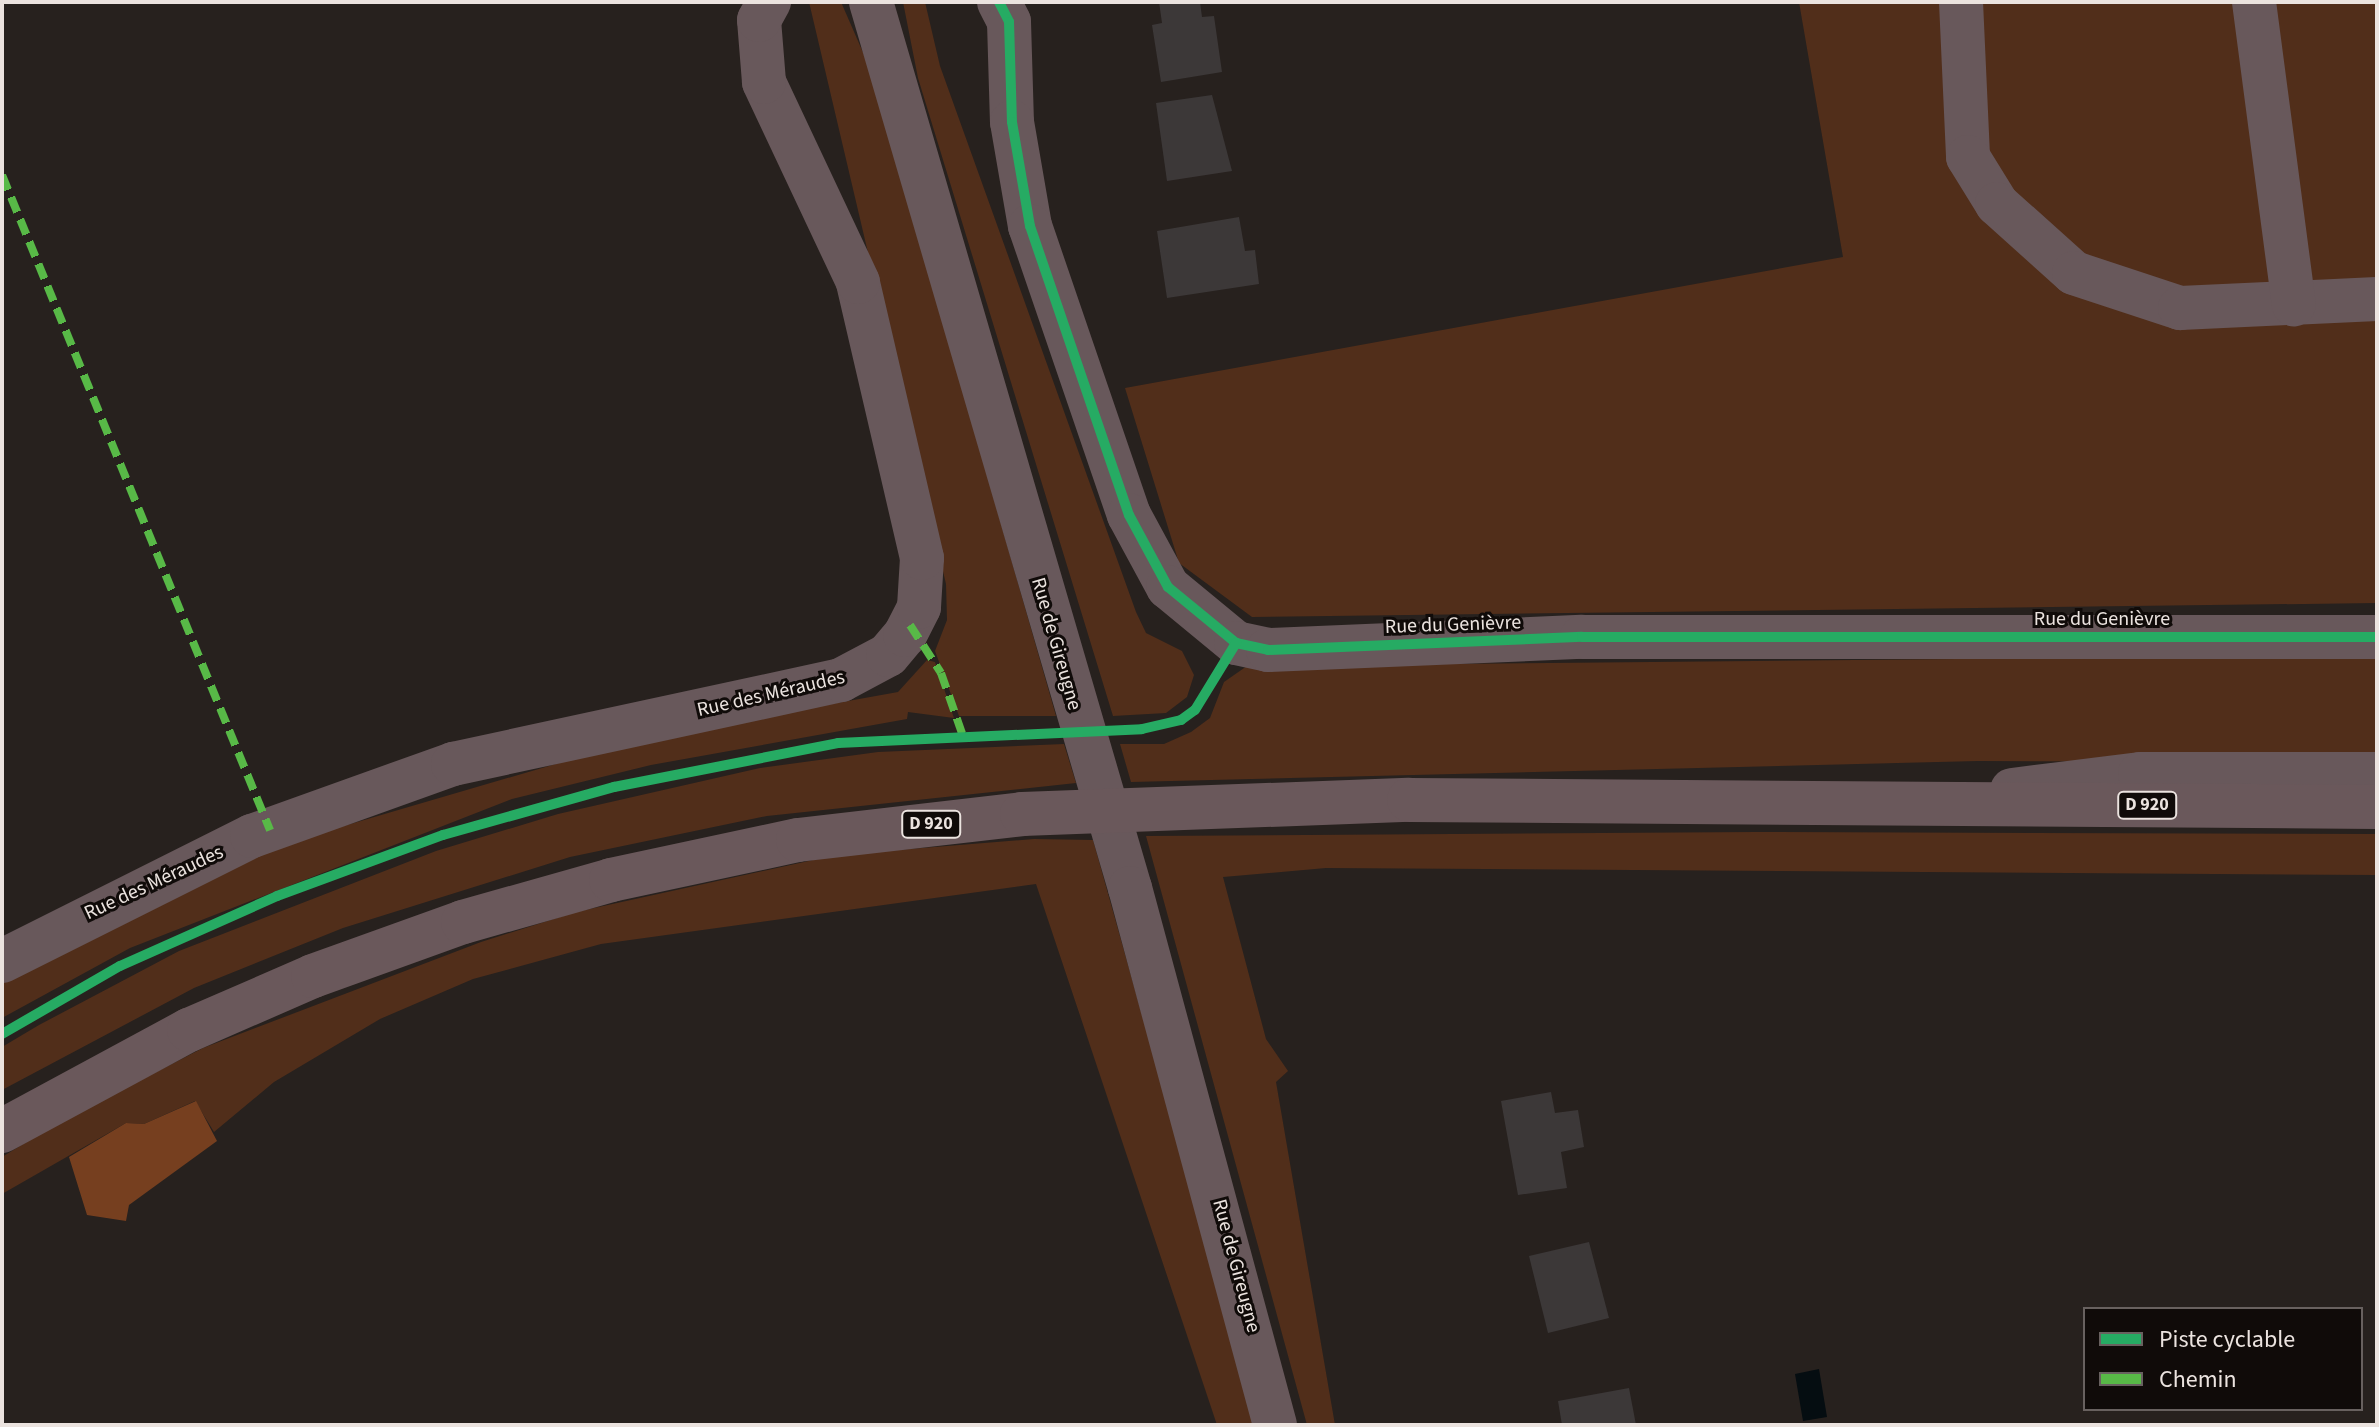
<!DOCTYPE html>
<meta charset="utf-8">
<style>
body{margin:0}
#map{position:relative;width:2379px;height:1427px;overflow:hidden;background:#27211e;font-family:"Source Sans 3",sans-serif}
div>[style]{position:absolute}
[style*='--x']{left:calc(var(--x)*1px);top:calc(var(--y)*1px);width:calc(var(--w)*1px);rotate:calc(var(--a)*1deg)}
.green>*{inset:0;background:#512e1a}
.forest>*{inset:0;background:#763f1f}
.water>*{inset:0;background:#050d11}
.building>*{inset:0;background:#3c3838}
.minor>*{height:44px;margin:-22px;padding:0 22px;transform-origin:22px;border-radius:22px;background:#68585b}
.major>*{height:44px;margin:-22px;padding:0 22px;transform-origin:22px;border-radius:22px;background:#6a585b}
.quiet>*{height:8px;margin-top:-4px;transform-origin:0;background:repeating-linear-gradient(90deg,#58b947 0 16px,transparent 0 24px)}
.cycleway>*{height:10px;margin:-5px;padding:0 5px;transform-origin:5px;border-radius:5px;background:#26ab63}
span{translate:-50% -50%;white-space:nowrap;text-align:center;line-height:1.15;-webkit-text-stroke:6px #100b09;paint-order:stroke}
.shield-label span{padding:2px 6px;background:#100b09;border:2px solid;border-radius:6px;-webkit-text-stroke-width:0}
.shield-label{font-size:18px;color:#ebe3df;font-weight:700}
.street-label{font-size:20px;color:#ebe3df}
.frame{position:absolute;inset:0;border:4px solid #ebe3df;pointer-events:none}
.legend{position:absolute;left:2083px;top:1307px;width:280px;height:104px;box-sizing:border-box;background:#100b09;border:2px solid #68615f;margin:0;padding:10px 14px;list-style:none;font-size:24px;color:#ebe3df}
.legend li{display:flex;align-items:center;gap:16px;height:40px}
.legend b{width:40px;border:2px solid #68615f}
</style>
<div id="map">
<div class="green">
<i style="clip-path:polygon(809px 2px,841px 2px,872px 73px,1056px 716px,959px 716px,935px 651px,947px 620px,946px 584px)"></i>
<i style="clip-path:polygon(903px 2px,925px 2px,940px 66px,1136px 612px,1146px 633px,1182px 651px,1194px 675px,1187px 697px,1166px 713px,1113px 716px,918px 78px)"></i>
<i style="clip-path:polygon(1799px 2px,2377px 2px,2377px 603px,1252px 617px,1179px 563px,1125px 388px,1843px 257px)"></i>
<i style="clip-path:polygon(2377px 655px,2377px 762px,1978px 761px,1131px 782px,1120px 744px,1164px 744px,1191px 732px,1210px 718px,1224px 682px,1247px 666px)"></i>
<i style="clip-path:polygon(927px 660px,935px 662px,954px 718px,908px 712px,907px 719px,651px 765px,512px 799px,130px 948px,2px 1018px,2px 978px,272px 847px,648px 737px,898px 692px)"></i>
<i style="clip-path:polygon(1064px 744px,1076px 783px,767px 816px,570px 857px,343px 928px,194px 988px,2px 1090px,2px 1047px,39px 1025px,179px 951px,436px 851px,558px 814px,760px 768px,878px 752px)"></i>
<i style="clip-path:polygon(1756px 832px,2377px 834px,2377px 875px,1326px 868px,1223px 877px,1266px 1039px,1288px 1071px,1276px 1082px,1335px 1425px,1307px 1425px,1146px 836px)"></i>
<i style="clip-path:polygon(1034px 839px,1093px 840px,1257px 1425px,1217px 1425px,1036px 884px,601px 944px,473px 979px,380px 1019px,274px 1082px,214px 1132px,195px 1101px,144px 1124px,126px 1123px,2px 1194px,2px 1157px,61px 1121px,203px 1048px,481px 942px,576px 912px,836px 855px)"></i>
</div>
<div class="forest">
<i style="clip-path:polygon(196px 1101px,217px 1141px,129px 1205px,126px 1221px,87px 1215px,69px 1157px,126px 1123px,144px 1124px)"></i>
</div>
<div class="water">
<i style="clip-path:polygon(1819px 1369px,1827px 1417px,1803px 1421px,1795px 1374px)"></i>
</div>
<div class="building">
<i style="clip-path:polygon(1159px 2px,1200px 2px,1202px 17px,1214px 16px,1222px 72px,1161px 82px,1152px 25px,1162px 23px)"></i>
<i style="clip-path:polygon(1212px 95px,1232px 171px,1167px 181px,1156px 103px)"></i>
<i style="clip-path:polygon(1239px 217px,1245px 251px,1255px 250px,1259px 284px,1167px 298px,1157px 231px)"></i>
<i style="clip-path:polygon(1551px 1092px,1555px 1113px,1578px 1110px,1584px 1147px,1561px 1152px,1567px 1188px,1518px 1195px,1501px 1101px)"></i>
<i style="clip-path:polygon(1589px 1242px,1609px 1318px,1548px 1333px,1529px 1256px)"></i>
<i style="clip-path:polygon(1629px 1388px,1636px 1425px,1562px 1425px,1558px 1401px)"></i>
</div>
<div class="minor">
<i style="--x:871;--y:2;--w:923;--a:73.71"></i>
<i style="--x:1130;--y:888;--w:556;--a:74.89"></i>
<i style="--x:999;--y:2;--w:22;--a:63"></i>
<i style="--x:1009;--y:22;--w:100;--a:88.3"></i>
<i style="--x:1012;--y:122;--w:106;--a:80.2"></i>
<i style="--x:1030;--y:226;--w:305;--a:71.1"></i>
<i style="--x:1129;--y:515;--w:82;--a:61.6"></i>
<i style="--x:1168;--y:587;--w:88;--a:39.5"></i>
<i style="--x:1236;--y:643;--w:33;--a:12"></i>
<i style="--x:1268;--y:650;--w:314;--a:-2.4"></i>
<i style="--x:1582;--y:637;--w:795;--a:0"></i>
<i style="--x:1961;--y:2;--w:155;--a:87.4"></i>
<i style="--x:1968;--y:157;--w:55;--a:58.3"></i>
<i style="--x:1997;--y:204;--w:103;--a:41.9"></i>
<i style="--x:2074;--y:273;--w:112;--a:18.3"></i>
<i style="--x:2180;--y:308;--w:197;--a:-2.6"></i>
<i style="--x:2254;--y:2;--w:305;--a:82.5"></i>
<i style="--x:2012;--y:790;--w:129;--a:-7.1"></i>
<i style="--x:2140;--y:774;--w:237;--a:0"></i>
<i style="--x:2;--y:961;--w:280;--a:-26.6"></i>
<i style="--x:252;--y:836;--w:214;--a:-19.7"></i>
<i style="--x:453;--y:764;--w:397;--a:-12.2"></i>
<i style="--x:841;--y:680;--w:53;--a:-28"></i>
<i style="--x:888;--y:655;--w:26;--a:-50"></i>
<i style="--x:905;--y:635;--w:31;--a:-63"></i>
<i style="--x:919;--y:607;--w:49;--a:-86.5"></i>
<i style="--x:922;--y:558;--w:283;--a:-103.1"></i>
<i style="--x:858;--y:282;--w:221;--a:-115.2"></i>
<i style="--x:764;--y:82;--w:62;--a:-94.6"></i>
<i style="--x:759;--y:20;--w:21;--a:-61"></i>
</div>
<div class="major">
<i style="--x:2;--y:1131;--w:213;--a:-28.4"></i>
<i style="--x:189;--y:1030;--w:135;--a:-23.5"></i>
<i style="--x:313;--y:976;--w:159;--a:-19.8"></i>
<i style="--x:463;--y:922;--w:154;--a:-15.8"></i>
<i style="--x:611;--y:880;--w:191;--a:-12.1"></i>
<i style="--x:798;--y:840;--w:226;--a:-6.6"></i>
<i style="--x:1022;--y:814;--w:387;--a:-2.1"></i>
<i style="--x:1409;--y:800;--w:968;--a:0.41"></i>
</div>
<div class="quiet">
<i style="--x:2;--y:175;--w:708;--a:67.75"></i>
<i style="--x:910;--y:625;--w:57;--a:57.1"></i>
<i style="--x:941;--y:673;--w:67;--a:70.8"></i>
</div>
<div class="cycleway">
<i style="--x:999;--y:2;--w:22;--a:63"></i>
<i style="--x:1009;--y:22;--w:100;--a:88.3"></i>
<i style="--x:1012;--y:122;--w:106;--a:80.2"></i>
<i style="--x:1030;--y:226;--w:305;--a:71.1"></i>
<i style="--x:1129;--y:515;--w:82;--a:61.6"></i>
<i style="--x:1168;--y:587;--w:88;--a:39.5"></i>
<i style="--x:1236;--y:643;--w:33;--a:12"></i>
<i style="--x:1268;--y:650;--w:314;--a:-2.4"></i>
<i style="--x:1582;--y:637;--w:795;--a:0"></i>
<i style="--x:2;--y:1034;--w:136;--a:-30"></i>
<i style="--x:120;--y:966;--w:172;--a:-24"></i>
<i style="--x:277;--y:896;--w:177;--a:-20.2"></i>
<i style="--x:443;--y:835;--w:178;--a:-15.7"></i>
<i style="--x:614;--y:787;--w:228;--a:-11.1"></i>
<i style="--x:838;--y:743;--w:304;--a:-2.6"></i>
<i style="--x:1142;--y:729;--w:40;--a:-13"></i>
<i style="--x:1181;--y:720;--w:17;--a:-36"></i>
<i style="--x:1195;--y:710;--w:79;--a:-58.5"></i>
</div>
<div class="shield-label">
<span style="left:2147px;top:805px">D 920</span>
<span style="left:931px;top:824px">D 920</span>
</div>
<div class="street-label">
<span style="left:2102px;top:619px">Rue du Genièvre</span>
<span style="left:1453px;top:625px;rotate:-2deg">Rue du Genièvre</span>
<span style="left:1056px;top:644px;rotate:74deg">Rue de Gireugne</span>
<span style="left:771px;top:694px;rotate:-13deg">Rue des Méraudes</span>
<span style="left:154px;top:883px;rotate:-25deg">Rue des Méraudes</span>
<span style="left:1236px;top:1266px;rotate:75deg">Rue de Gireugne</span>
</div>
<div class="frame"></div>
<ul class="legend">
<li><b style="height:10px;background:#26ab63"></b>Piste cyclable</li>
<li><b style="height:10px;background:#58b947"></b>Chemin</li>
</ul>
</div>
